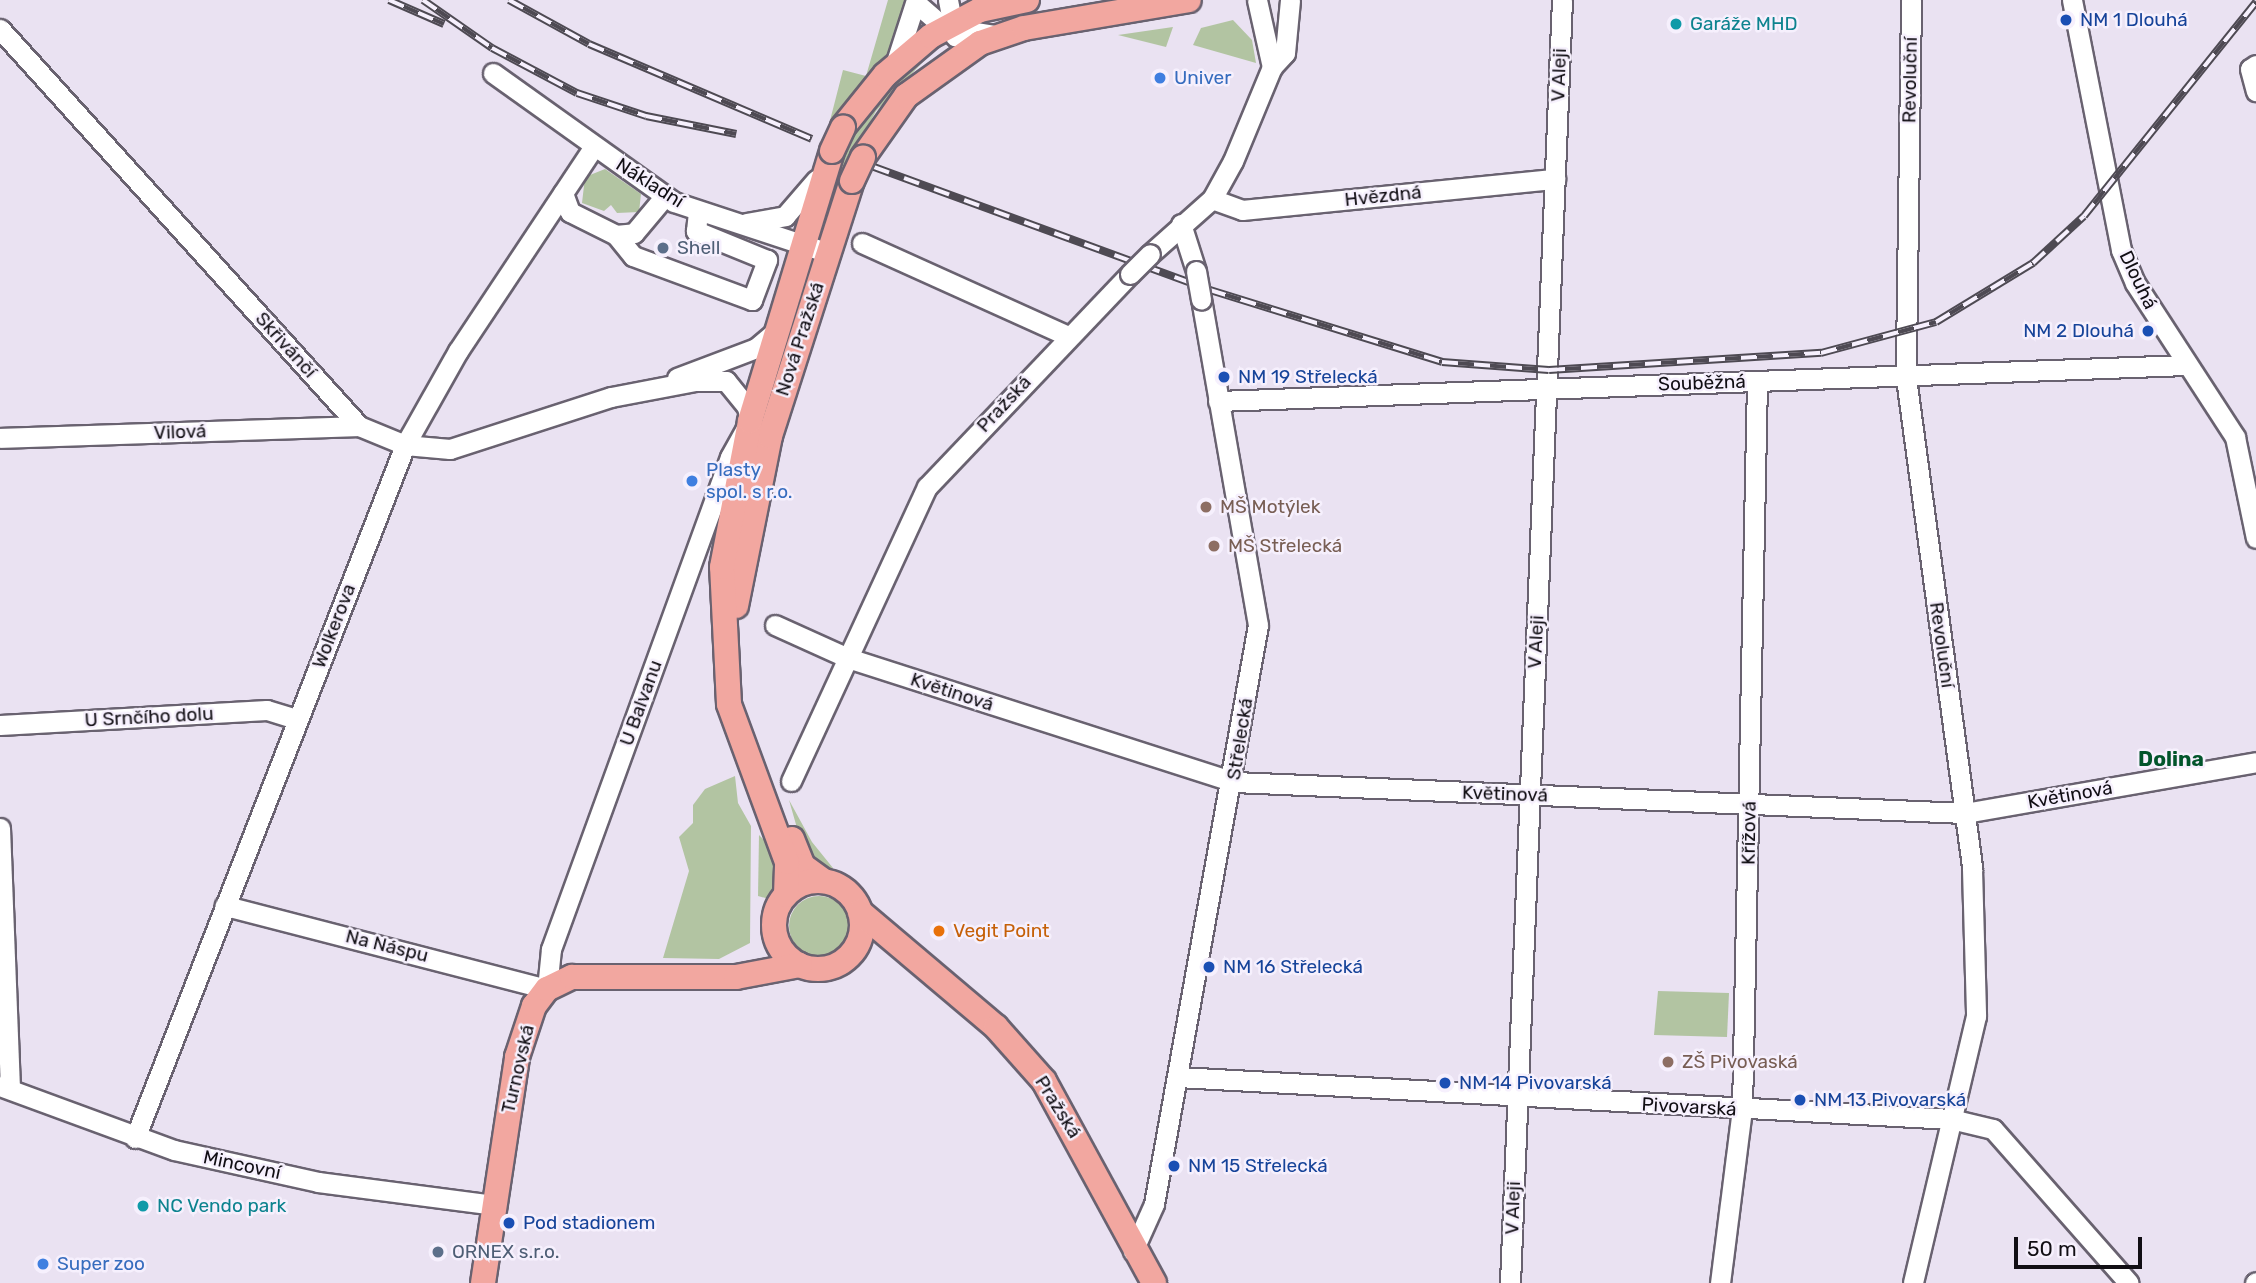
<!DOCTYPE html>
<meta charset="utf-8">
<style>
body{margin:0}
#map{position:relative;width:2256px;height:1283px;overflow:hidden;background:#eae2f2;font-family:Rubik,sans-serif}
div>[style]{position:absolute}
[style*='--x']{left:calc(var(--x)*1px);top:calc(var(--y)*1px);width:calc(var(--w)*1px);rotate:calc(var(--a)*1deg)}
.green>*{inset:0;background:#b2c4a2}
.round{border-radius:50%}
.roads{filter:drop-shadow(2px 0 #696270) drop-shadow(-2px 0 #696270) drop-shadow(0 2px #696270) drop-shadow(0 -2px #696270)}
.minor>*{height:19px;margin:-9.5px;padding:0 9.5px;transform-origin:9.5px;border-radius:9.5px;background:#fff}
.major>*{height:24px;margin:-12px;padding:0 12px;transform-origin:12px;border-radius:12px;background:#f2a7a0}
.major>.ring{margin:-12px;padding:0;box-sizing:content-box;background:none;border:24px solid #f2a7a0;border-radius:50%}
.rail>*{height:8px;margin-top:-4px;transform-origin:0;background:repeating-linear-gradient(90deg,#f6f0fd 0 16px,#4e4a53 0 32px);box-sizing:border-box;border-block:2px solid #4e4a53}
.bridges{filter:drop-shadow(2px 0 #696270) drop-shadow(-2px 0 #696270) drop-shadow(0 2px #696270) drop-shadow(0 -2px #696270)}
.minor-bridge>*{height:19px;margin:-9.5px;padding:0 9.5px;transform-origin:9.5px;border-radius:9.5px;background:#fff}
.major-bridge>*{height:24px;margin:-12px;padding:0 12px;transform-origin:12px;border-radius:12px;background:#f2a7a0}
.dots>*{width:19px;height:19px;translate:-50% -50%;box-sizing:border-box;border:4px solid #f6f0fd;border-radius:50%}
span{translate:-50% -50%;white-space:nowrap;text-align:center;line-height:1.15;-webkit-text-stroke:5px #f6f0fd;paint-order:stroke}
.transit-label{font-size:19px;color:#164399}
.left{translate:0 -50%;text-align:left}
.right{translate:-100% -50%;text-align:right}
.culture-label{font-size:19px;color:#0d838f}
.street-label{font-size:19px;color:#110e14}
.shop-label{font-size:19px;color:#366cbe}
.service-label{font-size:19px;color:#4e5e75}
.education-label{font-size:19px;color:#785e54}
.food-label{font-size:19px;color:#c56008}
.neighbourhood-label{font-size:21px;color:#02552b;font-weight:700}
.scale{position:absolute;left:2014px;top:1237px;width:128px;height:32px;box-sizing:border-box;border:4px solid #110e14;border-top:0;padding-left:9px;font-size:21px;line-height:24px;white-space:nowrap;color:#110e14;-webkit-text-stroke:5px #f6f0fd;paint-order:stroke}
</style>
<div id="map">
<div class="green">
<i style="clip-path:polygon(888px 0,908px 0,896px 43px,843px 106px,825px 140px,843px 70px,866px 76px)"></i>
<i style="clip-path:polygon(1233px 20px,1252px 40px,1256px 63px,1193px 45px,1201px 28px)"></i>
<i style="clip-path:polygon(1173px 27px,1166px 47px,1118px 35px)"></i>
<i style="clip-path:polygon(942px 42px,876px 111px,837px 182px,831px 179px,839px 154px,879px 96px)"></i>
<i style="clip-path:polygon(605px 169px,641px 194px,639px 212px,617px 213px,611px 205px,604px 211px,582px 203px,585px 177px)"></i>
<i style="clip-path:polygon(735px 776px,738px 803px,751px 826px,750px 943px,719px 959px,663px 958px,689px 871px,679px 837px,693px 823px,693px 805px,705px 789px)"></i>
<i style="clip-path:polygon(789px 800px,812px 842px,833px 868px,822px 870px,803px 849px)"></i>
<i style="clip-path:polygon(759px 835px,773px 849px,779px 891px,769px 899px,758px 896px)"></i>
<i class="round" style="left:789px;top:896px;width:60px;height:60px"></i>
<i style="clip-path:polygon(1658px 991px,1729px 993px,1727px 1037px,1654px 1035px)"></i>
</div>
<div class="roads">
<div class="minor">
<i style="--x:948;--y:0;--w:37;--a:79"></i>
<i style="--x:1257;--y:0;--w:69;--a:77.4"></i>
<i style="--x:1911;--y:0;--w:378;--a:90.8"></i>
<i style="--x:1906;--y:378;--w:495;--a:82.3"></i>
<i style="--x:1972;--y:869;--w:147;--a:88.4"></i>
<i style="--x:1976;--y:1016;--w:274;--a:103.3"></i>
<i style="--x:2072;--y:0;--w:255;--a:78.9"></i>
<i style="--x:2121;--y:250;--w:36;--a:67"></i>
<i style="--x:2135;--y:283;--w:184;--a:57"></i>
<i style="--x:2235;--y:437;--w:103;--a:78.3"></i>
<i style="--x:916;--y:3;--w:37;--a:41"></i>
<i style="--x:944;--y:27;--w:52;--a:8.9"></i>
<i style="--x:0;--y:29;--w:535;--a:47.88"></i>
<i style="--x:359;--y:426;--w:50;--a:22.4"></i>
<i style="--x:405;--y:445;--w:45;--a:5.1"></i>
<i style="--x:450;--y:449;--w:169;--a:-17.9"></i>
<i style="--x:611;--y:397;--w:86;--a:-10.8"></i>
<i style="--x:695;--y:381;--w:31;--a:0"></i>
<i style="--x:726;--y:381;--w:33;--a:51"></i>
<i style="--x:747;--y:407;--w:14;--a:78"></i>
<i style="--x:750;--y:421;--w:41;--a:119.1"></i>
<i style="--x:730;--y:457;--w:524;--a:109.99"></i>
<i style="--x:551;--y:949;--w:40;--a:95.7"></i>
<i style="--x:547;--y:989;--w:333;--a:-165.5"></i>
<i style="--x:895;--y:65;--w:68;--a:-72.1"></i>
<i style="--x:2256;--y:65;--w:7;--a:146"></i>
<i style="--x:2250;--y:69;--w:23;--a:75"></i>
<i style="--x:493;--y:73;--w:222;--a:35.5"></i>
<i style="--x:674;--y:202;--w:151;--a:18.2"></i>
<i style="--x:563;--y:193;--w:20;--a:70"></i>
<i style="--x:570;--y:212;--w:51;--a:26.6"></i>
<i style="--x:616;--y:235;--w:18;--a:-6"></i>
<i style="--x:634;--y:233;--w:48;--a:-50"></i>
<i style="--x:1212;--y:199;--w:32;--a:20"></i>
<i style="--x:1242;--y:210;--w:315;--a:-5.7"></i>
<i style="--x:746;--y:223;--w:40;--a:-10"></i>
<i style="--x:785;--y:216;--w:48;--a:-49.3"></i>
<i style="--x:1181;--y:224;--w:49;--a:72.3"></i>
<i style="--x:616;--y:235;--w:27;--a:51"></i>
<i style="--x:633;--y:256;--w:127;--a:20.3"></i>
<i style="--x:752;--y:300;--w:43;--a:-69.4"></i>
<i style="--x:767;--y:260;--w:77;--a:-157.8"></i>
<i style="--x:696;--y:231;--w:20;--a:-84"></i>
<i style="--x:862;--y:243;--w:226;--a:24.3"></i>
<i style="--x:1150;--y:254;--w:83;--a:-41.6"></i>
<i style="--x:1212;--y:199;--w:43;--a:-61.1"></i>
<i style="--x:1233;--y:161;--w:102;--a:-67.5"></i>
<i style="--x:1272;--y:67;--w:19;--a:-47"></i>
<i style="--x:1285;--y:53;--w:53;--a:-84.6"></i>
<i style="--x:677;--y:378;--w:85;--a:-20.8"></i>
<i style="--x:756;--y:348;--w:26;--a:-40"></i>
<i style="--x:1218;--y:401;--w:970;--a:-2.13"></i>
<i style="--x:0;--y:438;--w:359;--a:-1.9"></i>
<i style="--x:775;--y:625;--w:80;--a:24.3"></i>
<i style="--x:848;--y:658;--w:405;--a:17.8"></i>
<i style="--x:1234;--y:782;--w:732;--a:2.43"></i>
<i style="--x:1965;--y:813;--w:295;--a:-9.9"></i>
<i style="--x:0;--y:725;--w:267;--a:-3.2"></i>
<i style="--x:267;--y:710;--w:31;--a:17"></i>
<i style="--x:791;--y:781;--w:324;--a:-65.2"></i>
<i style="--x:927;--y:487;--w:294;--a:-46.4"></i>
<i style="--x:0;--y:828;--w:260;--a:87.8"></i>
<i style="--x:1178;--y:1077;--w:774;--a:3.11"></i>
<i style="--x:1951;--y:1119;--w:43;--a:13.4"></i>
<i style="--x:1993;--y:1129;--w:205;--a:48.6"></i>
<i style="--x:0;--y:1086;--w:185;--a:20.2"></i>
<i style="--x:174;--y:1150;--w:148;--a:12.5"></i>
<i style="--x:318;--y:1182;--w:177;--a:7.4"></i>
<i style="--x:135;--y:1138;--w:744;--a:-68.71"></i>
<i style="--x:405;--y:445;--w:108;--a:-60.6"></i>
<i style="--x:458;--y:351;--w:246;--a:-56.4"></i>
<i style="--x:1133;--y:1251;--w:51;--a:-65.9"></i>
<i style="--x:1154;--y:1204;--w:588;--a:-79.82"></i>
<i style="--x:1258;--y:625;--w:330;--a:-99.9"></i>
<i style="--x:1510;--y:1283;--w:1284;--a:-87.68"></i>
<i style="--x:1720;--y:1283;--w:175;--a:-82.8"></i>
<i style="--x:1742;--y:1109;--w:727;--a:-88.82"></i>
<i style="--x:2255;--y:1283;--w:1;--a:-45"></i>
</div>
<div class="major">
<i style="--x:843;--y:127;--w:67;--a:-51.1"></i>
<i style="--x:885;--y:75;--w:60;--a:-40.3"></i>
<i style="--x:931;--y:36;--w:55;--a:-28"></i>
<i style="--x:980;--y:10;--w:48;--a:-12"></i>
<i style="--x:863;--y:157;--w:75;--a:-54.8"></i>
<i style="--x:906;--y:96;--w:91;--a:-35.6"></i>
<i style="--x:980;--y:43;--w:46;--a:-18.8"></i>
<i style="--x:1024;--y:28;--w:167;--a:-9.6"></i>
<i style="--x:736;--y:606;--w:173;--a:-78.7"></i>
<i style="--x:770;--y:436;--w:268;--a:-72.2"></i>
<i style="--x:792;--y:839;--w:29;--a:68"></i>
<i style="--x:803;--y:866;--w:26;--a:36"></i>
<i class="ring" style="left:774px;top:881px;width:64px;height:64px"></i>
<i style="--x:786;--y:895;--w:33;--a:-88"></i>
<i style="--x:787;--y:862;--w:168;--a:-110.2"></i>
<i style="--x:729;--y:704;--w:137;--a:-92.9"></i>
<i style="--x:722;--y:567;--w:149;--a:-79.1"></i>
<i style="--x:750;--y:421;--w:282;--a:-73.1"></i>
<i style="--x:860;--y:912;--w:178;--a:40.2"></i>
<i style="--x:996;--y:1027;--w:72;--a:48.4"></i>
<i style="--x:1044;--y:1081;--w:230;--a:61.4"></i>
<i style="--x:483;--y:1283;--w:229;--a:-81.4"></i>
<i style="--x:517;--y:1057;--w:54;--a:-71.6"></i>
<i style="--x:534;--y:1006;--w:21;--a:-53"></i>
<i style="--x:547;--y:989;--w:28;--a:-26"></i>
<i style="--x:572;--y:977;--w:164;--a:0"></i>
<i style="--x:736;--y:977;--w:65;--a:-10.6"></i>
</div>
</div>
<div class="rail">
<i style="--x:389;--y:0;--w:60;--a:23.6"></i>
<i style="--x:423;--y:0;--w:84;--a:34.8"></i>
<i style="--x:492;--y:48;--w:96;--a:27.9"></i>
<i style="--x:577;--y:93;--w:73;--a:18.4"></i>
<i style="--x:646;--y:116;--w:92;--a:11.3"></i>
<i style="--x:509;--y:0;--w:91;--a:28.8"></i>
<i style="--x:589;--y:44;--w:242;--a:23.1"></i>
<i style="--x:874;--y:167;--w:358;--a:20.1"></i>
<i style="--x:1210;--y:290;--w:243;--a:17.2"></i>
<i style="--x:1442;--y:362;--w:107;--a:4.3"></i>
<i style="--x:1549;--y:370;--w:273;--a:-3.6"></i>
<i style="--x:1821;--y:353;--w:119;--a:-15.1"></i>
<i style="--x:1936;--y:322;--w:114;--a:-31.3"></i>
<i style="--x:2033;--y:263;--w:69;--a:-42.7"></i>
<i style="--x:2084;--y:216;--w:275;--a:-51.2"></i>
</div>
<div class="bridges">
<div class="minor-bridge">
<i style="--x:1196;--y:271;--w:29;--a:80"></i>
<i style="--x:1130;--y:274;--w:28;--a:-45"></i>
</div>
<div class="major-bridge">
<i style="--x:832;--y:151;--w:26;--a:-65"></i>
<i style="--x:852;--y:181;--w:26;--a:-65"></i>
</div>
</div>
<div class="dots">
<i style="left:2066px;top:20px;background:#1a4fb4"></i>
<i style="left:1676px;top:24px;background:#0f9aa8"></i>
<i style="left:1160px;top:78px;background:#3f7fe0"></i>
<i style="left:663px;top:248px;background:#5c6f8a"></i>
<i style="left:2148px;top:331px;background:#1a4fb4"></i>
<i style="left:1224px;top:377px;background:#1a4fb4"></i>
<i style="left:692px;top:481px;background:#3f7fe0"></i>
<i style="left:1206px;top:507px;background:#8d6e63"></i>
<i style="left:1214px;top:546px;background:#8d6e63"></i>
<i style="left:939px;top:931px;background:#e8710a"></i>
<i style="left:1209px;top:967px;background:#1a4fb4"></i>
<i style="left:1668px;top:1062px;background:#8d6e63"></i>
<i style="left:1445px;top:1083px;background:#1a4fb4"></i>
<i style="left:1800px;top:1100px;background:#1a4fb4"></i>
<i style="left:1174px;top:1166px;background:#1a4fb4"></i>
<i style="left:143px;top:1206px;background:#0f9aa8"></i>
<i style="left:509px;top:1223px;background:#1a4fb4"></i>
<i style="left:438px;top:1252px;background:#5c6f8a"></i>
<i style="left:43px;top:1264px;background:#3f7fe0"></i>
</div>
<div class="transit-label">
<span class="left" style="left:2080px;top:20px">NM 1 Dlouhá</span>
<span class="right" style="left:2134px;top:331px">NM 2 Dlouhá</span>
<span class="left" style="left:1238px;top:377px">NM 19 Střelecká</span>
<span class="left" style="left:1223px;top:967px">NM 16 Střelecká</span>
<span class="left" style="left:1459px;top:1083px">NM 14 Pivovarská</span>
<span class="left" style="left:1814px;top:1100px">NM 13 Pivovarská</span>
<span class="left" style="left:1188px;top:1166px">NM 15 Střelecká</span>
<span class="left" style="left:523px;top:1223px">Pod stadionem</span>
</div>
<div class="culture-label">
<span class="left" style="left:1690px;top:24px">Garáže MHD</span>
<span class="left" style="left:157px;top:1206px">NC Vendo park</span>
</div>
<div class="street-label">
<span style="left:1559px;top:75px;rotate:-88deg">V Aleji</span>
<span style="left:1910px;top:80px;rotate:-89deg">Revoluční</span>
<span style="left:650px;top:183px;rotate:32deg">Nákladní</span>
<span style="left:1383px;top:196px;rotate:-6deg">Hvězdná</span>
<span style="left:2138px;top:280px;rotate:64deg">Dlouhá</span>
<span style="left:800px;top:339px;rotate:-72deg">Nová Pražská</span>
<span style="left:286px;top:345px;rotate:48deg">Skřivánčí</span>
<span style="left:1702px;top:383px;rotate:-2deg">Souběžná</span>
<span style="left:1004px;top:404px;rotate:-47deg">Pražská</span>
<span style="left:180px;top:432px;rotate:-2deg">Vilová</span>
<span style="left:334px;top:626px;rotate:-69deg">Wolkerova</span>
<span style="left:1536px;top:642px;rotate:-87deg">V Aleji</span>
<span style="left:1942px;top:645px;rotate:82deg">Revoluční</span>
<span style="left:952px;top:692px;rotate:18deg">Květinová</span>
<span style="left:641px;top:703px;rotate:-70deg">U Balvanu</span>
<span style="left:149px;top:717px;rotate:-3deg">U Srnčího dolu</span>
<span style="left:1240px;top:739px;rotate:-81deg">Střelecká</span>
<span style="left:1505px;top:794px;rotate:2deg">Květinová</span>
<span style="left:2070px;top:795px;rotate:-10deg">Květinová</span>
<span style="left:1749px;top:833px;rotate:-89deg">Křížová</span>
<span style="left:387px;top:946px;rotate:14deg">Na Náspu</span>
<span style="left:518px;top:1069px;rotate:-77deg">Turnovská</span>
<span style="left:1058px;top:1107px;rotate:58deg">Pražská</span>
<span style="left:1689px;top:1107px;rotate:3deg">Pivovarská</span>
<span style="left:242px;top:1165px;rotate:12deg">Mincovní</span>
<span style="left:1513px;top:1208px;rotate:-88deg">V Aleji</span>
</div>
<div class="shop-label">
<span class="left" style="left:1174px;top:78px">Univer</span>
<span class="left" style="left:706px;top:481px">Plasty<br>spol. s r.o.</span>
<span class="left" style="left:57px;top:1264px">Super zoo</span>
</div>
<div class="service-label">
<span class="left" style="left:677px;top:248px">Shell</span>
<span class="left" style="left:452px;top:1252px">ORNEX s.r.o.</span>
</div>
<div class="education-label">
<span class="left" style="left:1220px;top:507px">MŠ Motýlek</span>
<span class="left" style="left:1228px;top:546px">MŠ Střelecká</span>
<span class="left" style="left:1682px;top:1062px">ZŠ Pivovaská</span>
</div>
<div class="food-label">
<span class="left" style="left:953px;top:931px">Vegit Point</span>
</div>
<div class="neighbourhood-label">
<span style="left:2171px;top:759px">Dolina</span>
</div>
<div class="scale">50 m</div>
</div>
